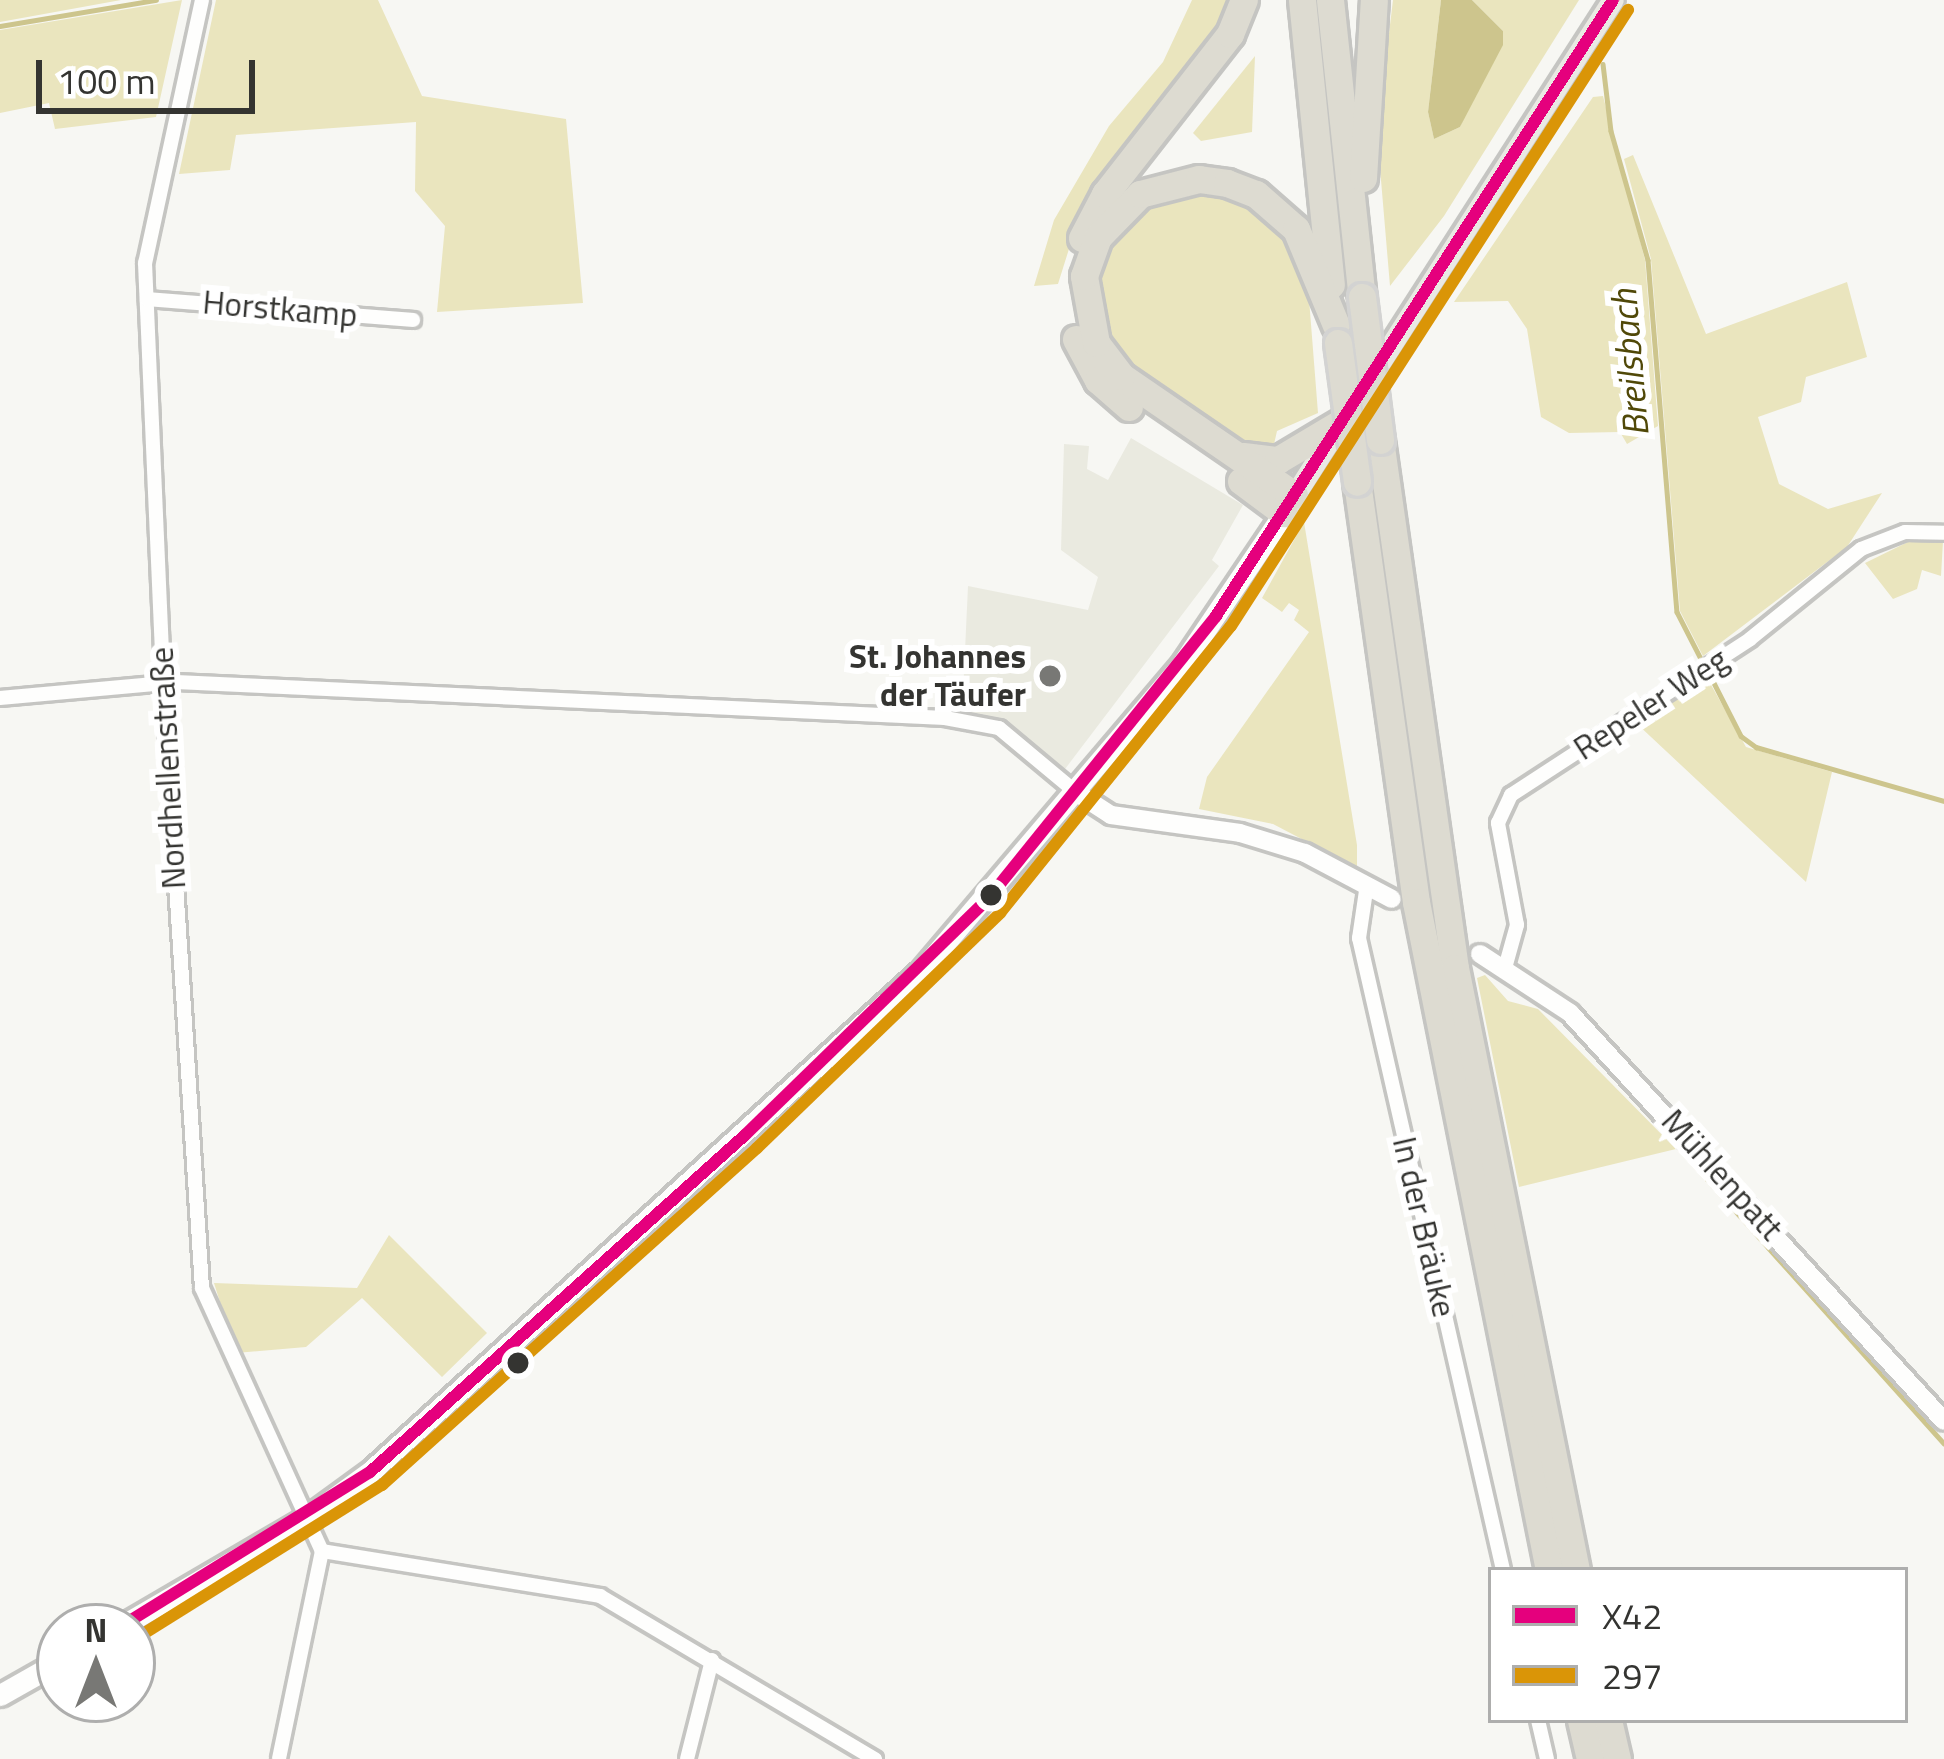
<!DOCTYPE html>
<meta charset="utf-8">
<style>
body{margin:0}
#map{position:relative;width:1944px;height:1759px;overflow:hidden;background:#f7f7f3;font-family:"Titillium Web",sans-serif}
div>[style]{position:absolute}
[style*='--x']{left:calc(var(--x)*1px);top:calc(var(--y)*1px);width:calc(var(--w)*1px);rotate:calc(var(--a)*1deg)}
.built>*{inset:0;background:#eaeae0}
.green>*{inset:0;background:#eae5be}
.water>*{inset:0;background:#cdc58d}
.stream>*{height:4.5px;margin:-2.25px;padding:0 2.25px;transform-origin:2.25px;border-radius:2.25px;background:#cdc58d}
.roads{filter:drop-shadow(3px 0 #c5c5c2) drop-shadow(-3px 0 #c5c5c2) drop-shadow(0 3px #c5c5c2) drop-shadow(0 -3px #c5c5c2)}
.minor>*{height:14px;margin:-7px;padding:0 7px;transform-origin:7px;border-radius:7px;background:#fefefd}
.tertiary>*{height:18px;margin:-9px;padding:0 9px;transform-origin:9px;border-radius:9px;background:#fefefd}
.secondary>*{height:21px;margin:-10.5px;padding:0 10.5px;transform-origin:10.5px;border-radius:10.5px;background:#fefefd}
.primary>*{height:21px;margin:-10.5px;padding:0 10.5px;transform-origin:10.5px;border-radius:10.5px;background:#eae9e3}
.motorway>*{height:27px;margin:-13.5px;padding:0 13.5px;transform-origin:13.5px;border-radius:13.5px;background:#dddbd1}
.bridges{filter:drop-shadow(3px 0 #d3d3d2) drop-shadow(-3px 0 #d3d3d2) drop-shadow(0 3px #d3d3d2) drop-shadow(0 -3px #d3d3d2)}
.motorway-bridge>*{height:27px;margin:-13.5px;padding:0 13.5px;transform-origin:13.5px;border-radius:13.5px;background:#dddbd1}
.bus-1>*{height:12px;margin:-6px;padding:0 6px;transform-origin:6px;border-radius:6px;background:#e5007d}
.bus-2>*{height:12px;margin:-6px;padding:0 6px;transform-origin:6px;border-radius:6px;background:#da9507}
.dots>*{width:33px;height:33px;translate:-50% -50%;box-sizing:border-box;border:6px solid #fff;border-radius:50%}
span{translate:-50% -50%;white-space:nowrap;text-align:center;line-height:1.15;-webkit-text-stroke:12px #fff;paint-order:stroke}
.street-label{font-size:33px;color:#343431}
.poi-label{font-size:33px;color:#343431;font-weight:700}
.right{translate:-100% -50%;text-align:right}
.water-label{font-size:36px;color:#504808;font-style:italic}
.legend{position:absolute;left:1488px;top:1567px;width:420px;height:156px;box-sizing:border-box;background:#fff;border:3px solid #aeaead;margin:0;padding:15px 21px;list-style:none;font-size:36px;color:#343431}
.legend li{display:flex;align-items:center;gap:24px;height:60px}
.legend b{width:60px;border:3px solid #aeaead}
.north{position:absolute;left:36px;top:1603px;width:120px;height:120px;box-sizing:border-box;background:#fff;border:3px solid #aeaead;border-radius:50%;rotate:0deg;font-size:33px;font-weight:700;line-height:48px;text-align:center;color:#343431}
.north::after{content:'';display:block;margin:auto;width:42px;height:54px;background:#787875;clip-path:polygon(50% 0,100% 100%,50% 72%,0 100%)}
.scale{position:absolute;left:36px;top:60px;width:219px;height:54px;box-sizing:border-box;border:6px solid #343431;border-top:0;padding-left:15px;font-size:36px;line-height:42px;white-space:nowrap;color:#343431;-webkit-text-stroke:9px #fff;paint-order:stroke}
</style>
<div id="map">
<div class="built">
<i style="clip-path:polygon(1131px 438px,1243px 505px,1212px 560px,1219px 566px,1062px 773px,1003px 723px,962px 715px,968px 586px,1088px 610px,1098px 577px,1061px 550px,1064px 444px,1089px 446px,1087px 469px,1108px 480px)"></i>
</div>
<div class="green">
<i style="clip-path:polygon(0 0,121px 0,0 22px)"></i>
<i style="clip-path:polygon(182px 0,156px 117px,55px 129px,49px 103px,0 113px,0 30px)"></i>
<i style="clip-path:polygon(216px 0,378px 0,422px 96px,566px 119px,583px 303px,437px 312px,445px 226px,415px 191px,416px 122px,236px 135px,230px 170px,179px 174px)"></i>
<i style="clip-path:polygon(1192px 0,1229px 0,1195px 65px,1084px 201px,1058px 284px,1034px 286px,1054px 220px,1109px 126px,1163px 62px)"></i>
<i style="clip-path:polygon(1393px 0,1441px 0,1428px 112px,1434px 139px,1460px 127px,1503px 31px,1472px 0,1579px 0,1444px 216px,1390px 286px,1377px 133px)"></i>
<i style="clip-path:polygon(1255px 56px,1252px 132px,1201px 141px,1193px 133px)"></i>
<i style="clip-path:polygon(1603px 96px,1645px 260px,1658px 426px,1627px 444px,1620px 432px,1569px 433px,1541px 417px,1527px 329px,1508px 301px,1454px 302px,1593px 97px)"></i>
<i style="clip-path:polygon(1633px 155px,1706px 334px,1847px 282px,1867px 357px,1806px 377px,1801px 402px,1758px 417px,1779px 484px,1828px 509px,1882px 493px,1847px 547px,1703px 656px,1680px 611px,1651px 259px,1624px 159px)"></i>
<i style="clip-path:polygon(1226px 191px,1278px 222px,1308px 286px,1318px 413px,1277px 431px,1272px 453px,1228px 440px,1118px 364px,1093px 309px,1101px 248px,1158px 193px)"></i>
<i style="clip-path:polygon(1304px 522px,1357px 845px,1357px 868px,1273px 824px,1199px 809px,1207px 777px,1309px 632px,1294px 620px,1299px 610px,1289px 603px,1282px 612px,1262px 598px)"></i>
<i style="clip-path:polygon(1912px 540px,1943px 541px,1941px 576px,1922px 570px,1917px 589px,1893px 599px,1865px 563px)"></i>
<i style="clip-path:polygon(1706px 676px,1746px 747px,1832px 772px,1806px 882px,1635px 722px)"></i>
<i style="clip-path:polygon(1485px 975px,1508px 1001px,1538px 1009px,1676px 1149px,1519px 1187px,1477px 978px)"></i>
<i style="clip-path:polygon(389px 1235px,487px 1333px,442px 1377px,362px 1298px,306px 1347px,236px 1353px,214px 1283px,357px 1288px)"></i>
</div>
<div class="water">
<i style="clip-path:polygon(1441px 0,1472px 0,1503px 31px,1503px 45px,1460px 127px,1434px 139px,1428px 112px)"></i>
</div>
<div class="stream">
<i style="--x:0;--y:26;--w:158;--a:-9.5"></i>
<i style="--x:1603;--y:64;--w:67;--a:83.2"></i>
<i style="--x:1611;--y:131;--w:134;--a:74"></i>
<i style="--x:1648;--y:260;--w:353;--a:85.3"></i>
<i style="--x:1677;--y:612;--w:51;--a:62.9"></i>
<i style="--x:1711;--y:677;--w:66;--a:63"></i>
<i style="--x:1741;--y:736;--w:19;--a:36"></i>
<i style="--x:1756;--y:747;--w:196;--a:16"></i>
<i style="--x:1618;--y:1080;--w:488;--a:48.1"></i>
</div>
<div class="roads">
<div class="minor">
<i style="--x:202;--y:0;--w:269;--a:102.2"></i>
<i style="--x:145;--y:263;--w:420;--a:87.5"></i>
<i style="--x:163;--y:683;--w:606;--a:86.31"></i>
<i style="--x:202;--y:1288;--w:289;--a:65.5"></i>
<i style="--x:322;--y:1551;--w:212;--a:101.7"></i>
<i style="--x:147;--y:299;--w:267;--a:4.5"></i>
<i style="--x:0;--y:698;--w:177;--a:-5.2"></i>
<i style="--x:176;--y:682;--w:770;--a:2.68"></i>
<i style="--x:945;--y:718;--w:55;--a:10.5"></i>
<i style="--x:999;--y:728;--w:102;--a:39.8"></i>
<i style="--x:1367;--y:884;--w:55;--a:98.4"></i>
<i style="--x:1359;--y:938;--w:648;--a:77.16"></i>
<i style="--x:1505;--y:968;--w:45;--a:-74.4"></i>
<i style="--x:1517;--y:925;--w:104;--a:-100.6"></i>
<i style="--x:1498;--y:823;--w:31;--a:-65"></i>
<i style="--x:1511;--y:795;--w:285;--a:-33.1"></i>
<i style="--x:1750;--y:639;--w:143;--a:-39"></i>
<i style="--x:1861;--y:549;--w:47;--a:-21.1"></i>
<i style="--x:1905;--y:532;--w:39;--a:1"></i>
<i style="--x:322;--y:1551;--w:282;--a:9.2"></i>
<i style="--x:600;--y:1596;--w:320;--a:30.7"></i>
<i style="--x:1538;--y:1720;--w:40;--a:77"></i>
<i style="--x:687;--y:1759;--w:102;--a:-75.8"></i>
</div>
<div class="tertiary">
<i style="--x:1077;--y:793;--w:40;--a:32.9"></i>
<i style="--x:1111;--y:815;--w:130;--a:7.9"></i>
<i style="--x:1240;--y:833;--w:68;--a:17.1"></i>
<i style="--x:1305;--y:853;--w:98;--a:27.9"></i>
<i style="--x:1480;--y:954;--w:108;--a:33.2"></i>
<i style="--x:1570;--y:1013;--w:553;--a:47.49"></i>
</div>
<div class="secondary">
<i style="--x:120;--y:1627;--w:218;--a:-30.3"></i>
<i style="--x:308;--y:1517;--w:77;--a:-36"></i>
<i style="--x:370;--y:1472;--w:746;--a:-42.28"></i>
<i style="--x:922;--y:970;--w:403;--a:-49.6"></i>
<i style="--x:1183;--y:663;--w:181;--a:-56"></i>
<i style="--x:0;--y:1695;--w:69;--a:-29.5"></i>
</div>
<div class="primary">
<i style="--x:1368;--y:381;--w:453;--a:-57.3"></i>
<i style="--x:1287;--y:507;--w:95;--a:-57.5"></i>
</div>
<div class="motorway">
<i style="--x:1302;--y:0;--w:286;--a:84.2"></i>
<i style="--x:1330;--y:0;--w:299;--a:83.9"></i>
<i style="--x:1363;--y:178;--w:178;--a:-86.5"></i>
<i style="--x:1082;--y:238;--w:50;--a:-62.4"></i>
<i style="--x:1105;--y:194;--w:203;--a:-52"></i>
<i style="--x:1230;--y:34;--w:37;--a:-68"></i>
<i style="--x:1076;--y:339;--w:47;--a:61.8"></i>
<i style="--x:1098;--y:380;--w:41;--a:41.1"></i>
<i style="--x:1380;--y:440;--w:533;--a:81.92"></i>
<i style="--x:1455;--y:968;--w:614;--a:78.64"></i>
<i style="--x:1243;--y:456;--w:35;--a:7"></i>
<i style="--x:1278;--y:460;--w:74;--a:-30.7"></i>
<i style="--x:1241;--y:481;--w:54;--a:36.7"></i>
<i style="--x:1357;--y:482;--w:424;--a:82"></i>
<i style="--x:1416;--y:902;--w:681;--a:78.74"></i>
<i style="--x:1294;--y:495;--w:210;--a:-145.5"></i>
<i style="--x:1121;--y:376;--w:41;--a:-127.1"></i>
<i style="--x:1096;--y:343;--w:68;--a:-100.2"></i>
<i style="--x:1084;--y:276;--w:41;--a:-70.3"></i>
<i style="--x:1098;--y:237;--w:60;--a:-45.7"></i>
<i style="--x:1140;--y:194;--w:61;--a:-14.3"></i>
<i style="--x:1199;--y:179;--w:28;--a:8"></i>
<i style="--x:1227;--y:183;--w:31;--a:21"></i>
<i style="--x:1256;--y:194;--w:53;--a:41.2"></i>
<i style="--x:1296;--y:229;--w:104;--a:67.4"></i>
<i style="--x:1581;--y:1720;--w:40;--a:77"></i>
<i style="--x:1608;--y:1720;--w:40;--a:77"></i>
</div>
</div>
<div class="bridges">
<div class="motorway-bridge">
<i style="--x:1362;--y:297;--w:144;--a:82.8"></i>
<i style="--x:1338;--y:343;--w:140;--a:82.2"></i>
</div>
</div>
<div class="bus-1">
<i style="--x:120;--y:1627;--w:294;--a:-31.8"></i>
<i style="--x:370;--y:1472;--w:504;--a:-41.94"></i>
<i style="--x:745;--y:1135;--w:337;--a:-44.2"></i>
<i style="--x:987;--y:900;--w:365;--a:-51.1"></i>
<i style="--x:1216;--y:616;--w:733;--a:-57.2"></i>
</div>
<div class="bus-2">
<i style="--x:132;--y:1641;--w:295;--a:-32"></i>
<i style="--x:382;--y:1485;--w:504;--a:-41.94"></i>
<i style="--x:757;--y:1148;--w:338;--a:-44"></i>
<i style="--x:1000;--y:913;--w:368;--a:-51.2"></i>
<i style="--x:1231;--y:626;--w:733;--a:-57.2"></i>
</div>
<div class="dots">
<i style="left:1050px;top:676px;background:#787875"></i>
<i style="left:991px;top:895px;background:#343431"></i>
<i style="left:518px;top:1363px;background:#343431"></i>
</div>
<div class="street-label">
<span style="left:280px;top:309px;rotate:5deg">Horstkamp</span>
<span style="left:1651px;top:704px;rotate:-33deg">Repeler Weg</span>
<span style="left:168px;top:768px;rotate:-93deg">Nordhellenstraße</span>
<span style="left:1722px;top:1175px;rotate:48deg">Mühlenpatt</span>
<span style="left:1424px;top:1227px;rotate:77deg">In der Bräuke</span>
</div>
<div class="poi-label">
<span class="right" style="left:1026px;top:676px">St. Johannes<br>der Täufer</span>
</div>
<div class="water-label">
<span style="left:1629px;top:363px;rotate:-95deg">Breilsbach</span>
</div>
<ul class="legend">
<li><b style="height:15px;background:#e5007d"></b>X42</li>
<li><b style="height:15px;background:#da9507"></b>297</li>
</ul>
<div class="north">N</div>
<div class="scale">100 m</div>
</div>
